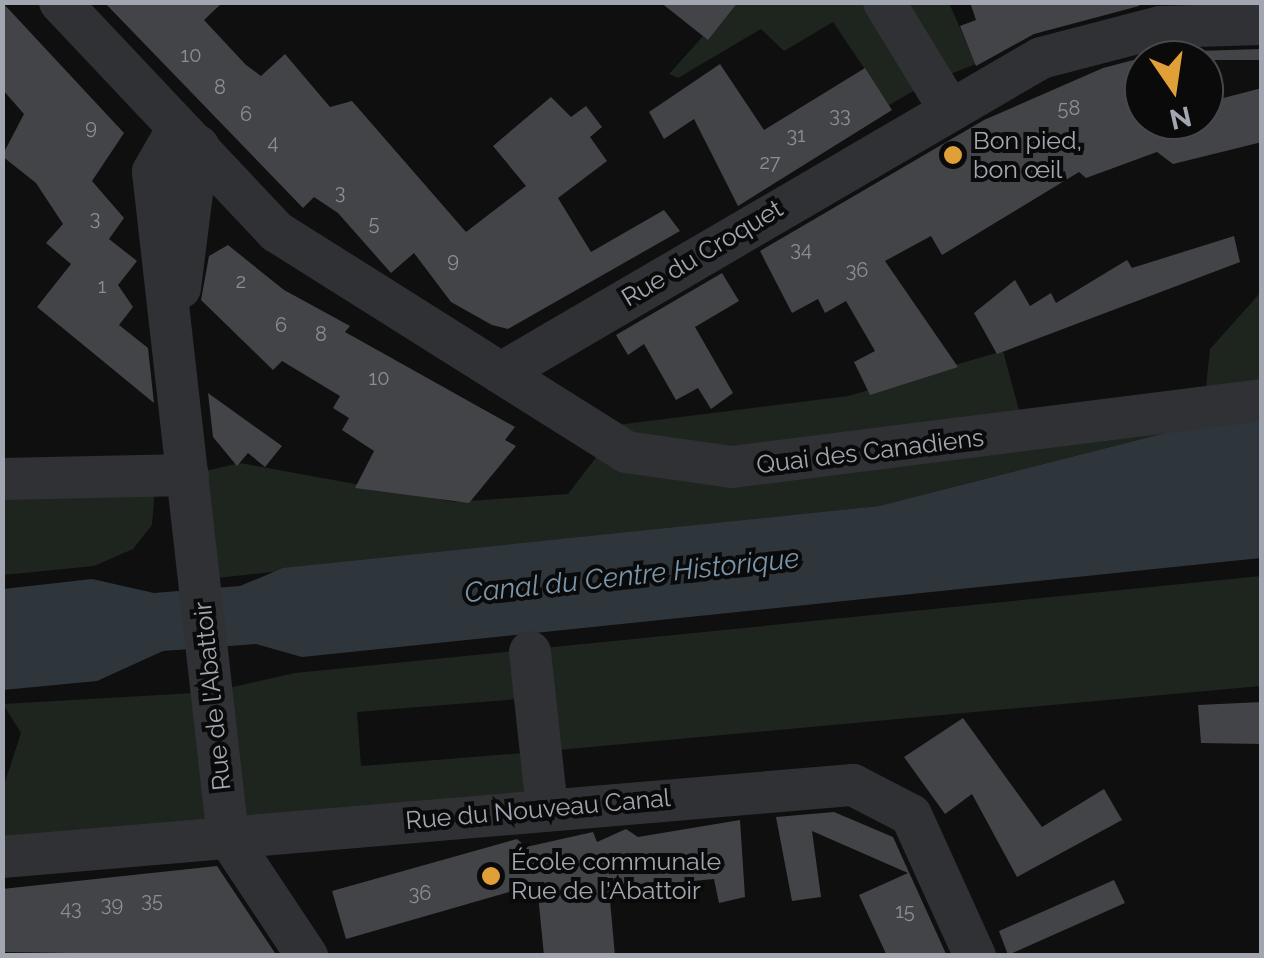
<!DOCTYPE html>
<meta charset="utf-8">
<style>
body{margin:0}
#map{position:relative;width:1264px;height:958px;overflow:hidden;background:#0f0f10;font-family:Raleway,sans-serif}
div>[style]{position:absolute}
[style*='--x']{left:calc(var(--x)*1px);top:calc(var(--y)*1px);width:calc(var(--w)*1px);rotate:calc(var(--a)*1deg)}
.green>*{inset:0;background:#1e241e}
.water>*{inset:0;background:#2e363c}
.building>*{inset:0;background:#434448}
.minor>*{height:42px;margin:-21px;padding:0 21px;transform-origin:21px;border-radius:21px;background:#303135}
.dots>*{width:28px;height:28px;translate:-50% -50%;box-sizing:border-box;border:5px solid #0a0a0b;border-radius:50%}
span{translate:-50% -50%;white-space:nowrap;text-align:center;line-height:1.15;-webkit-text-stroke:8px #0a0a0b;paint-order:stroke}
.number-label{font-size:20px;color:#8a8e96}
.number-label span{-webkit-text-stroke-width:0}
.poi-label{font-size:25px;color:#a1a6b0}
.left{translate:0 -50%;text-align:left}
.street-label{font-size:25px;color:#a1a6b0}
.water-label{font-size:28px;color:#7a95a9;font-style:italic}
.frame{position:absolute;inset:0;border:5px solid #a1a6b0;pointer-events:none}
.north{position:absolute;left:1124px;top:40px;width:100px;height:100px;box-sizing:border-box;background:#0a0a0b;border:2px solid #46484d;border-radius:50%;rotate:167deg;font-size:28px;font-weight:700;line-height:40px;text-align:center;color:#a1a6b0}
.north::after{content:'';display:block;margin:auto;width:35px;height:45px;background:#e09f37;clip-path:polygon(50% 0,100% 100%,50% 72%,0 100%)}
</style>
<div id="map">
<div class="green">
<i style="clip-path:polygon(733px 3px,863px 3px,917px 89px,889px 105px,833px 22px,784px 51px,761px 29px,678px 78px,669px 74px)"></i>
<i style="clip-path:polygon(897px 3px,949px 3px,976px 64px,943px 77px)"></i>
<i style="clip-path:polygon(1261px 292px,1261px 400px,1193px 426px,879px 506px,199px 580px,188px 475px,240px 463px,454px 502px,568px 494px,607px 443px,585px 429px,848px 396px,1003px 351px,1025px 433px,1204px 405px,1210px 349px)"></i>
<i style="clip-path:polygon(156px 476px,152px 525px,133px 549px,94px 566px,3px 575px,2px 479px)"></i>
<i style="clip-path:polygon(evenodd,1261px 576px,1261px 686px,525px 753px,547px 809px,3px 857px,3px 788px,21px 733px,3px 704px,211px 692px,295px 673px,1261px 576px,518px 699px,523px 753px,361px 766px,357px 712px,518px 699px)"></i>
</div>
<div class="water">
<i style="clip-path:polygon(1261px 419px,1261px 558px,302px 657px,256px 644px,163px 651px,97px 681px,3px 690px,3px 589px,92px 579px,154px 593px,240px 586px,283px 568px,879px 506px,1193px 426px)"></i>
</div>
<div class="building">
<i style="clip-path:polygon(2px 2px,124px 133px,92px 181px,124px 218px,109px 239px,137px 261px,118px 285px,133px 307px,119px 325px,148px 348px,154px 403px,37px 307px,71px 264px,46px 243px,63px 224px,36px 183px,2px 156px,24px 114px,2px 89px)"></i>
<i style="clip-path:polygon(104px 2px,223px 2px,204px 20px,246px 65px,261px 76px,285px 54px,330px 107px,352px 101px,466px 232px,526px 186px,493px 146px,551px 97px,571px 117px,586px 106px,602px 127px,590px 137px,607px 161px,558px 198px,591px 252px,664px 210px,680px 231px,508px 329px,492px 325px,451px 302px,414px 253px,391px 273px,338px 213px,314px 197px,303px 208px)"></i>
<i style="clip-path:polygon(660px 2px,738px 2px,708px 40px)"></i>
<i style="clip-path:polygon(970px 2px,1139px 2px,1139px 6px,1034px 34px,976px 66px,960px 26px,976px 20px)"></i>
<i style="clip-path:polygon(1262px 49px,1262px 60px,1144px 60px,1144px 120px,1204px 120px,1204px 103px,1262px 88px,1262px 142px,1173px 164px,1157px 152px,1086px 178px,1079px 172px,942px 255px,931px 236px,885px 261px,958px 367px,870px 395px,854px 362px,875px 351px,846px 301px,825px 313px,818px 299px,792px 313px,760px 251px,984px 120px,1103px 68px,1164px 52px)"></i>
<i style="clip-path:polygon(720px 64px,764px 130px,865px 68px,892px 110px,738px 206px,694px 119px,664px 139px,649px 112px)"></i>
<i style="clip-path:polygon(1234px 236px,1240px 262px,997px 354px,974px 313px,1015px 280px,1030px 306px,1051px 293px,1056px 303px,1127px 260px,1132px 268px)"></i>
<i style="clip-path:polygon(228px 245px,284px 290px,350px 326px,345px 332px,515px 427px,505px 440px,516px 446px,469px 503px,355px 488px,374px 451px,342px 430px,349px 418px,333px 408px,340px 396px,282px 361px,273px 370px,201px 300px,209px 256px)"></i>
<i style="clip-path:polygon(722px 273px,739px 301px,695px 327px,733px 393px,711px 409px,698px 388px,676px 400px,644px 344px,628px 355px,616px 335px)"></i>
<i style="clip-path:polygon(208px 393px,282px 446px,265px 467px,248px 453px,237px 466px,213px 437px)"></i>
<i style="clip-path:polygon(1262px 702px,1262px 744px,1201px 743px,1198px 705px)"></i>
<i style="clip-path:polygon(963px 718px,1042px 827px,1104px 789px,1122px 820px,1017px 877px,972px 794px,945px 814px,904px 757px)"></i>
<i style="clip-path:polygon(834px 812px,893px 837px,947px 956px,887px 956px,859px 895px,908px 873px,812px 831px,821px 897px,792px 901px,776px 817px)"></i>
<i style="clip-path:polygon(740px 820px,745px 897px,719px 903px,714px 879px,609px 889px,615px 956px,544px 956px,537px 884px,346px 939px,332px 891px,517px 839px,526px 847px,593px 832px,597px 842px,626px 829px,638px 837px)"></i>
<i style="clip-path:polygon(217px 866px,277px 956px,2px 952px,2px 889px)"></i>
<i style="clip-path:polygon(1114px 880px,1125px 903px,1008px 955px,999px 931px)"></i>
</div>
<div class="minor">
<i style="--x:60;--y:2;--w:316;--a:46.7"></i>
<i style="--x:277;--y:232;--w:413;--a:32.2"></i>
<i style="--x:626;--y:452;--w:107;--a:8.1"></i>
<i style="--x:732;--y:467;--w:534;--a:-7.2"></i>
<i style="--x:884;--y:2;--w:123;--a:58.6"></i>
<i style="--x:198;--y:146;--w:28;--a:-172"></i>
<i style="--x:170;--y:142;--w:34;--a:120"></i>
<i style="--x:153;--y:172;--w:669;--a:83.57"></i>
<i style="--x:228;--y:837;--w:143;--a:56.4"></i>
<i style="--x:180;--y:288;--w:143;--a:-82.8"></i>
<i style="--x:501;--y:373;--w:625;--a:-30.26"></i>
<i style="--x:1041;--y:58;--w:123;--a:-14.6"></i>
<i style="--x:1160;--y:27;--w:102;--a:-1.7"></i>
<i style="--x:2;--y:479;--w:186;--a:-1.2"></i>
<i style="--x:530;--y:652;--w:158;--a:83.8"></i>
<i style="--x:2;--y:857;--w:854;--a:-4.84"></i>
<i style="--x:853;--y:785;--w:65;--a:27.3"></i>
<i style="--x:911;--y:815;--w:155;--a:65.6"></i>
</div>
<div class="dots">
<i style="left:953px;top:155px;background:#e09f37"></i>
<i style="left:491px;top:876px;background:#e09f37"></i>
</div>
<div class="number-label">
<span style="left:191px;top:55px">10</span>
<span style="left:220px;top:87px">8</span>
<span style="left:1069px;top:108px">58</span>
<span style="left:246px;top:114px">6</span>
<span style="left:840px;top:115px">33</span>
<span style="left:91px;top:127px">9</span>
<span style="left:796px;top:135px">31</span>
<span style="left:273px;top:142px">4</span>
<span style="left:770px;top:162px">27</span>
<span style="left:340px;top:192px">3</span>
<span style="left:95px;top:218px">3</span>
<span style="left:374px;top:223px">5</span>
<span style="left:801px;top:249px">34</span>
<span style="left:453px;top:260px">9</span>
<span style="left:857px;top:270px">36</span>
<span style="left:241px;top:281px">2</span>
<span style="left:102px;top:286px">1</span>
<span style="left:281px;top:325px">6</span>
<span style="left:321px;top:334px">8</span>
<span style="left:379px;top:378px">10</span>
<span style="left:420px;top:893px">36</span>
<span style="left:152px;top:900px">35</span>
<span style="left:112px;top:904px">39</span>
<span style="left:71px;top:908px">43</span>
<span style="left:905px;top:911px">15</span>
</div>
<div class="poi-label">
<span class="left" style="left:973px;top:155px">Bon pied,<br>bon œil</span>
<span class="left" style="left:511px;top:876px">École communale<br>Rue de l'Abattoir</span>
</div>
<div class="street-label">
<span style="left:702px;top:253px;rotate:-31deg">Rue du Croquet</span>
<span style="left:870px;top:451px;rotate:-7deg">Quai des Canadiens</span>
<span style="left:212px;top:696px;rotate:-96deg">Rue de l'Abattoir</span>
<span style="left:538px;top:809px;rotate:-5deg">Rue du Nouveau Canal</span>
</div>
<div class="water-label">
<span style="left:632px;top:576px;rotate:-6deg">Canal du Centre Historique</span>
</div>
<div class="frame"></div>
<div class="north">N</div>
</div>
